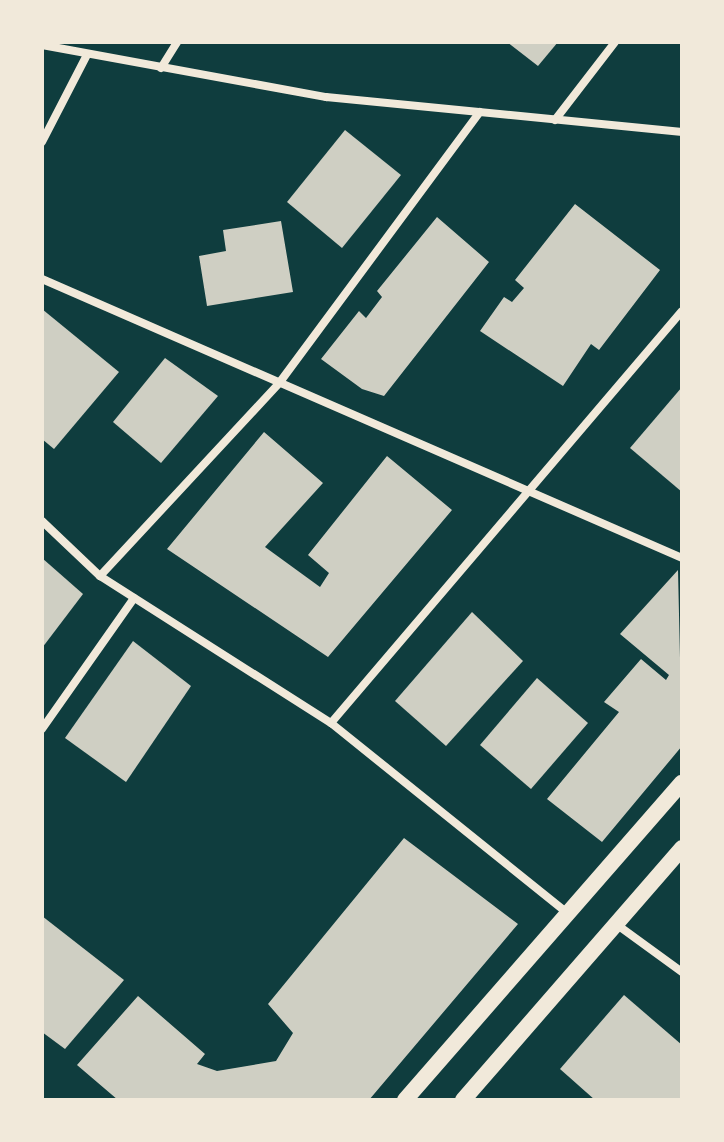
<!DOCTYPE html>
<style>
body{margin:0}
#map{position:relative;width:724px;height:1142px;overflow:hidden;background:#0f3d3e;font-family:"Noto Sans",sans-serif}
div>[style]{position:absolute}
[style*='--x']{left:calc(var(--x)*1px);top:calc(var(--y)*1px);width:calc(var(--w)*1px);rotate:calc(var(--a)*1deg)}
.building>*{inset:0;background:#cfcfc3}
.minor>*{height:8px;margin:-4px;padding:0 4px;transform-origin:4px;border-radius:4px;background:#f1e9da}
.secondary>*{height:16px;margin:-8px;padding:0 8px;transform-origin:8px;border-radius:8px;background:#f1e9da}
span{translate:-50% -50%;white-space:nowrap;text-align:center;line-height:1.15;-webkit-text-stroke:8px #f1e9da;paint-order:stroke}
.frame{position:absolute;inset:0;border:44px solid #f1e9da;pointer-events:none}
</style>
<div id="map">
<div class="building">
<i style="clip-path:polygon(507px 42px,558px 42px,538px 66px)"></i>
<i style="clip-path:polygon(345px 130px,401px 175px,342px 248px,287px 202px)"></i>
<i style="clip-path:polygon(575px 204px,660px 270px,599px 350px,591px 344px,563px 386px,480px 331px,504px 297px,512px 302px,524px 288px,515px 280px)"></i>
<i style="clip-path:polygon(437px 217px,489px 262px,384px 396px,362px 389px,321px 359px,359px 311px,366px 318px,382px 297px,377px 291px)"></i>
<i style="clip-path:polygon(281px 221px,293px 292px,207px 306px,199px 256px,226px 251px,223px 230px)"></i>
<i style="clip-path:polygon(42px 309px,119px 372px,54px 449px,42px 439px)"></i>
<i style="clip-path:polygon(165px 358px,218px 396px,161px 463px,113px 422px)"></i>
<i style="clip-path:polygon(682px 387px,682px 492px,630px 448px)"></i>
<i style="clip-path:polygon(264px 432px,323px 483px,265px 547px,320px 587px,329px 573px,308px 555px,387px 456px,452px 510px,328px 657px,167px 549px)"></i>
<i style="clip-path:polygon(42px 558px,83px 594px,42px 648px)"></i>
<i style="clip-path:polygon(678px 570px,682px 746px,602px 842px,547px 799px,619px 712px,604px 702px,641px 659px,666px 680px,669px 675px,620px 634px)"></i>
<i style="clip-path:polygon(472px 612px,523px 661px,446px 746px,395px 701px)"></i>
<i style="clip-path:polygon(133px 641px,191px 686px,126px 782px,65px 738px)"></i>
<i style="clip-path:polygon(537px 678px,588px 723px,531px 789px,480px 745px)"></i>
<i style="clip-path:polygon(404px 838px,518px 924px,369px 1100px,118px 1100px,77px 1065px,138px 996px,205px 1054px,197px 1064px,217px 1071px,276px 1061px,293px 1033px,268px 1004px)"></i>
<i style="clip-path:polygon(42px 916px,124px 980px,65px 1049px,42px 1032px)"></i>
<i style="clip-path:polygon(624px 995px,682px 1045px,682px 1100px,595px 1100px,560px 1069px)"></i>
</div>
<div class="minor">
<i style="--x:42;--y:45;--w:289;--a:10.4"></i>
<i style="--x:326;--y:97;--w:358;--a:5.6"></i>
<i style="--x:161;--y:68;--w:31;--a:-58"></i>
<i style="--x:555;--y:120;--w:98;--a:-52.4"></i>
<i style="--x:42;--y:142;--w:98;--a:-62.7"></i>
<i style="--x:42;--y:279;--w:698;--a:23.55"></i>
<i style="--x:42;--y:521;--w:80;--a:43.5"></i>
<i style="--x:100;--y:576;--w:274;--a:32.5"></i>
<i style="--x:331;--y:723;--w:303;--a:38.8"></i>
<i style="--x:100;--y:576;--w:265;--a:-47.1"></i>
<i style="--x:280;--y:382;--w:336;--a:-53.5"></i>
<i style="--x:331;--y:723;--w:541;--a:-49.57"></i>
<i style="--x:42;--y:729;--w:160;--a:-54.9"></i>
<i style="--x:616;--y:924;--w:82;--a:36"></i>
</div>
<div class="secondary">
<i style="--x:405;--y:1100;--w:421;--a:-48.9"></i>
<i style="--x:463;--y:1100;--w:334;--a:-49"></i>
</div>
<div class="frame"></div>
</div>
